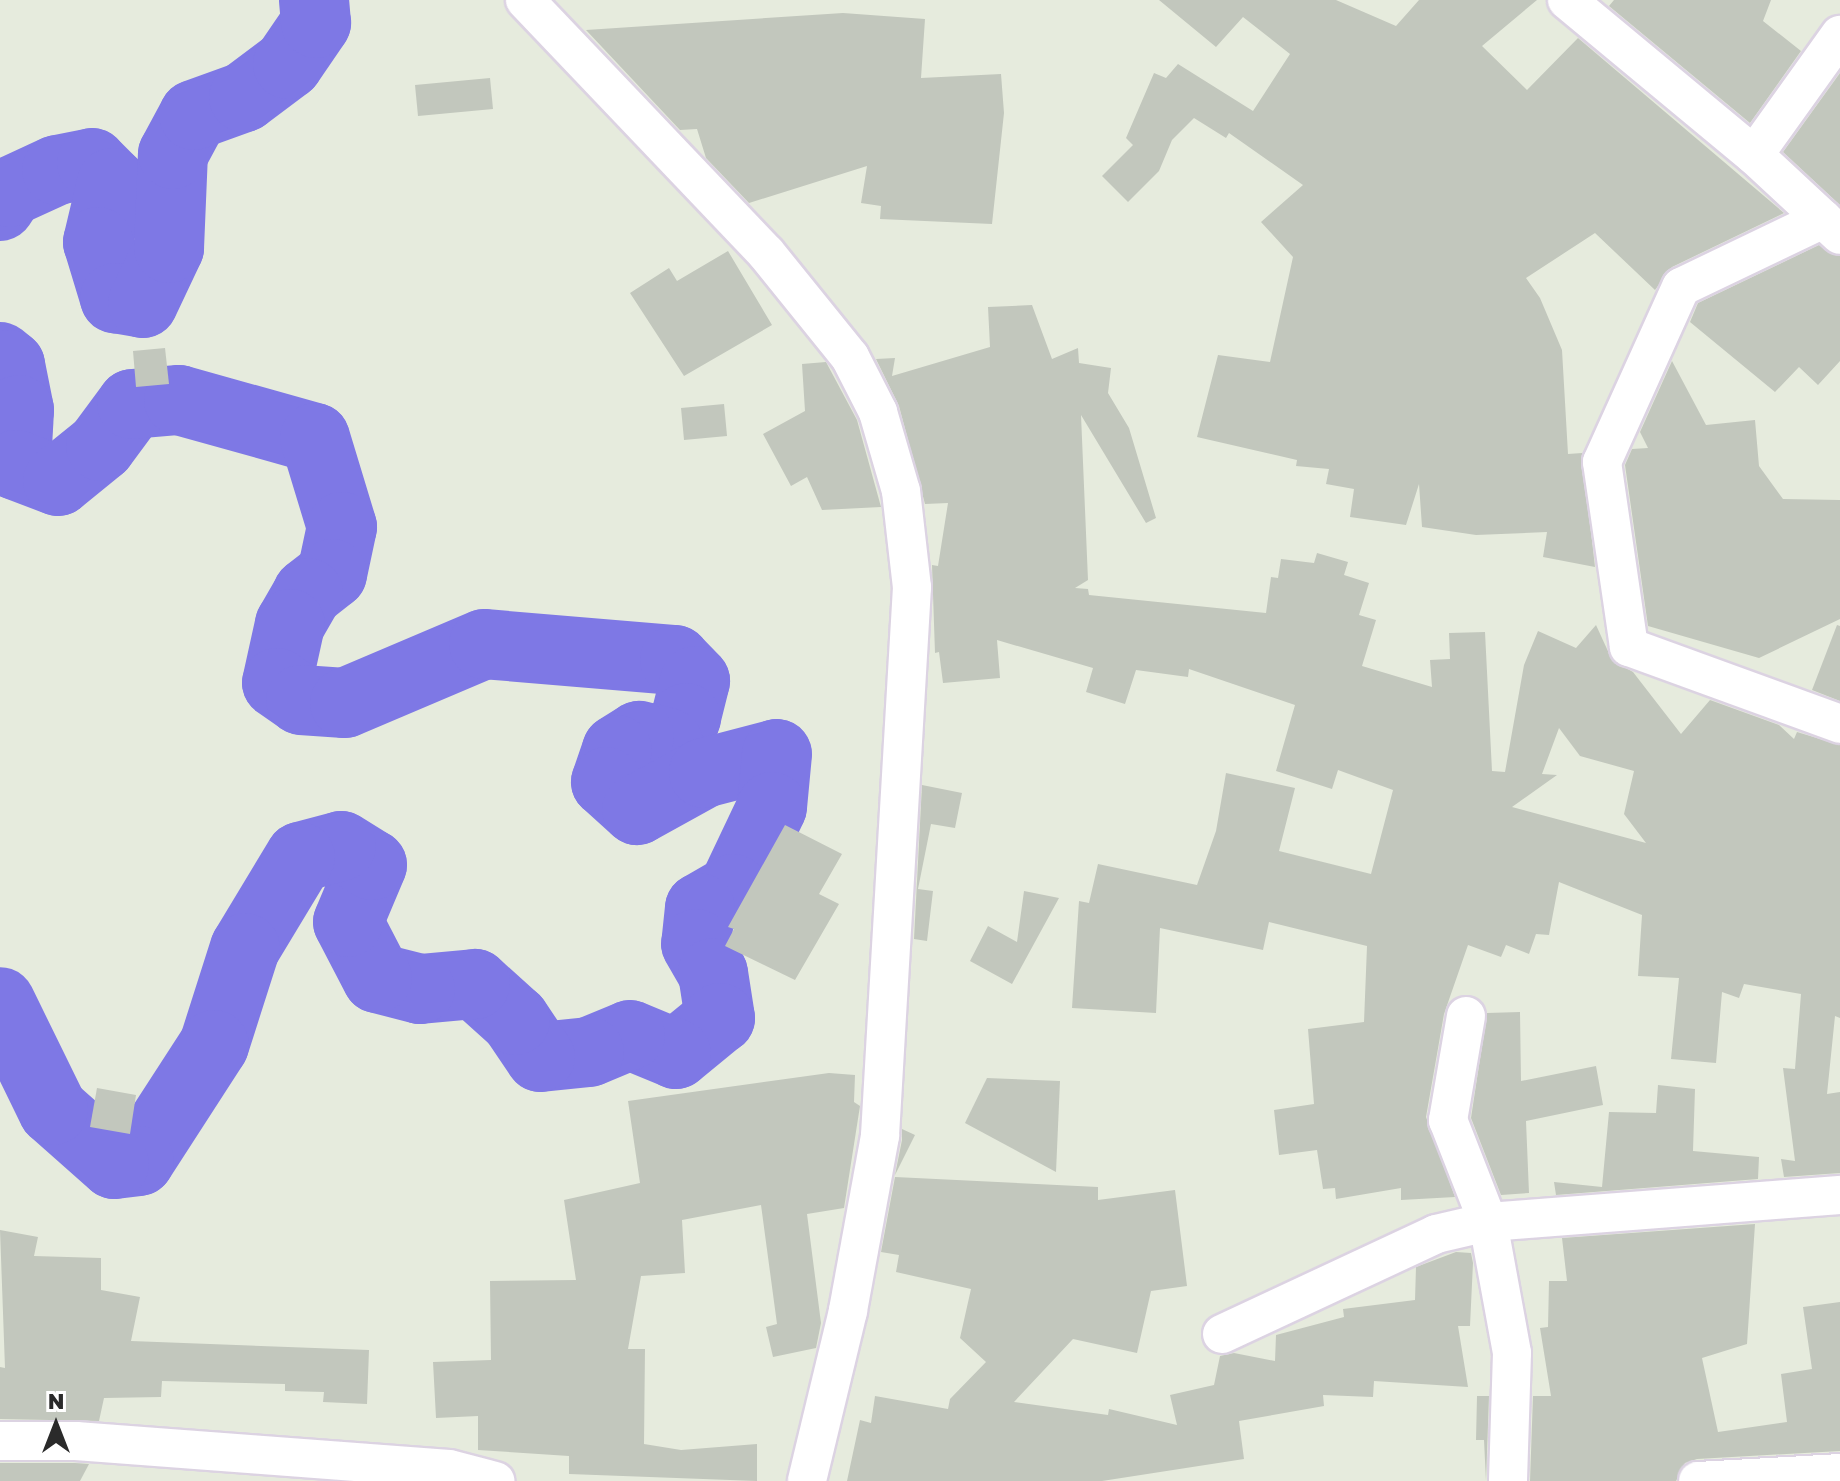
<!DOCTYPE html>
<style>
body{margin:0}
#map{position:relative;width:1840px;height:1481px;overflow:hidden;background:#e6ebdd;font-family:"Golos Text",sans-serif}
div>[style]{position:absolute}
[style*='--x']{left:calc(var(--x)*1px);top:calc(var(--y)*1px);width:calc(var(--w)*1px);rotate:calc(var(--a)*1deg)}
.river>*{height:70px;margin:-35px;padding:0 35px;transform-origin:35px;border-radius:35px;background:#7e78e5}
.building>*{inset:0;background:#c2c7bd}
.roads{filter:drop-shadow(2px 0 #dcd3e2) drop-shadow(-2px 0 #dcd3e2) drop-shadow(0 2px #dcd3e2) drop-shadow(0 -2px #dcd3e2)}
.minor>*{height:38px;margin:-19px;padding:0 19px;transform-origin:19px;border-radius:19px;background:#fff}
span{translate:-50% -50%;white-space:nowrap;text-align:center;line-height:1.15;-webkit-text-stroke:7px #fff;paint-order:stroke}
.north{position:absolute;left:16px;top:1385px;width:80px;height:80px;-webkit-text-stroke:6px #fff;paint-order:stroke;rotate:0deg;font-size:22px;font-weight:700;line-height:32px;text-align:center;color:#2a2a2a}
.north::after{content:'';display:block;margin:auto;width:28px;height:36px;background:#2a2a2a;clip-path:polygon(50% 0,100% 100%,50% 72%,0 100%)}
</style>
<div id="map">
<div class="river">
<i style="--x:0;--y:206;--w:17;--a:-57"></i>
<i style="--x:9;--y:192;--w:53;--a:-24.6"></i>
<i style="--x:57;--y:170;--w:36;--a:-11"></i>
<i style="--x:92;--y:163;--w:28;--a:45"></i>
<i style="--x:112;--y:183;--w:61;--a:103.3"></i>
<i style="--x:98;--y:242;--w:59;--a:73.1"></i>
<i style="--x:115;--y:298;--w:28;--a:10"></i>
<i style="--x:143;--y:303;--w:61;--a:-64.7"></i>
<i style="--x:169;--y:248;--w:94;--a:-87.6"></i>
<i style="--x:173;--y:154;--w:44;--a:-61.7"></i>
<i style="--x:194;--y:115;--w:53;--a:-19.8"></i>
<i style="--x:244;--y:97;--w:55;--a:-36.9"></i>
<i style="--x:288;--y:64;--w:50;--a:-55.7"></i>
<i style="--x:316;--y:23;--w:23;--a:-95"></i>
<i style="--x:0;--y:357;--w:13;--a:39"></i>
<i style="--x:10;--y:365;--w:46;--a:78.7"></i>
<i style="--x:19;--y:410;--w:55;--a:93.1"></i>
<i style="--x:16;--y:465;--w:45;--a:20.9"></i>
<i style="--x:58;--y:481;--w:55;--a:-39.1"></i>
<i style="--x:101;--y:446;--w:52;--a:-53.6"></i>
<i style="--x:132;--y:404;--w:47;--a:-4.9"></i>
<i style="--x:179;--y:400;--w:141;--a:15.6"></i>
<i style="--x:315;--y:438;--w:93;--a:73.1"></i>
<i style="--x:342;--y:527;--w:48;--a:102"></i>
<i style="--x:332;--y:574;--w:31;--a:142"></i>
<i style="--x:308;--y:593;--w:36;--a:120"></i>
<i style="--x:290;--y:624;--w:60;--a:102.4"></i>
<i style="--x:277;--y:683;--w:29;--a:35"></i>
<i style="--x:301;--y:700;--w:44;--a:3.9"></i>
<i style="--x:345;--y:703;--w:151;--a:-23"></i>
<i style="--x:484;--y:644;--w:192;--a:4.8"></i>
<i style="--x:675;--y:660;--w:29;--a:46"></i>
<i style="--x:695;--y:681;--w:38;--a:104"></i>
<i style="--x:686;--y:718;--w:31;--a:126"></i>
<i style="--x:668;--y:743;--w:30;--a:-166"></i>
<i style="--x:639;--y:736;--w:26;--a:148"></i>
<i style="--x:617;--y:750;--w:34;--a:109"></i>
<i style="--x:606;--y:782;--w:42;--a:42.1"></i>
<i style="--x:637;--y:810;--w:77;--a:-28.9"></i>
<i style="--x:704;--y:773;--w:75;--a:-14.6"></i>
<i style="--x:777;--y:754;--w:53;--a:95.4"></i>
<i style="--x:772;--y:807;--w:91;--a:115.4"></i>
<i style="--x:733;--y:889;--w:38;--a:150"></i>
<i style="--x:700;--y:908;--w:36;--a:96"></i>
<i style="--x:696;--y:944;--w:34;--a:60"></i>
<i style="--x:713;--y:973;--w:46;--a:81.2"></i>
<i style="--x:720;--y:1018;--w:57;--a:140.7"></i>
<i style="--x:676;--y:1054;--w:50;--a:-157.6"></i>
<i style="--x:630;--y:1035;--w:44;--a:157.5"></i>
<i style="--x:589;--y:1052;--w:49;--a:174.2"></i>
<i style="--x:540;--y:1057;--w:45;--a:-124"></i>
<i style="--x:515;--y:1020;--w:54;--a:-138"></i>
<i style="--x:475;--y:984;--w:55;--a:174.8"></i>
<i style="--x:420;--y:989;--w:44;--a:-165.7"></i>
<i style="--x:377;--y:978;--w:63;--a:-117.4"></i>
<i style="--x:348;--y:922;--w:62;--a:-67.2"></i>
<i style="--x:372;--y:865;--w:36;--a:-148"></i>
<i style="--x:341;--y:846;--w:42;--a:165"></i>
<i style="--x:300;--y:857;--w:106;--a:121.1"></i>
<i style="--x:245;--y:948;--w:102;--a:107.7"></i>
<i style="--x:214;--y:1045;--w:138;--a:122.9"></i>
<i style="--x:139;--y:1161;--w:25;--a:173"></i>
<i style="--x:114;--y:1164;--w:81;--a:-138.5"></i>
<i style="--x:53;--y:1110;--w:120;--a:-116.1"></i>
</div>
<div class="building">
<i style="clip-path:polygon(1159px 0,1336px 0,1396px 26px,1419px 0,1537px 0,1482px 46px,1527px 90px,1578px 38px,1784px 213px,1672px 267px,1655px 290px,1595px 233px,1526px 278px,1540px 298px,1562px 350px,1568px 454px,1582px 453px,1595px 567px,1543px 557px,1547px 532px,1476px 535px,1422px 527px,1419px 484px,1406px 525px,1350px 517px,1354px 489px,1326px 484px,1329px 469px,1296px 466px,1297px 460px,1197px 437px,1218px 355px,1270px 362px,1293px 257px,1261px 222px,1303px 185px,1229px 133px,1226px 138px,1194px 118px,1172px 140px,1159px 171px,1128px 202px,1102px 176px,1133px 145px,1126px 138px,1154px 73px,1166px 78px,1178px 64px,1253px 111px,1290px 54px,1243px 17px,1216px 47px)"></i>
<i style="clip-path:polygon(1614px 0,1771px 0,1763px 21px,1801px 51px,1750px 123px,1609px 6px)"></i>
<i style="clip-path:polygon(843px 13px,925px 19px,921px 78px,1001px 74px,1004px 113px,992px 224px,880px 219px,881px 206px,861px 203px,867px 166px,749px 203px,706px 158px,697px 129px,680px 130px,586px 30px)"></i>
<i style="clip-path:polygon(1840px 73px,1840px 205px,1783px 152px)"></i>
<i style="clip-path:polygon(490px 78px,493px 109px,418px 116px,415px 85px)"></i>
<i style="clip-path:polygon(1819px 245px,1840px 256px,1840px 361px,1818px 385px,1799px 367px,1775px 392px,1690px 322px,1698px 303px)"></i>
<i style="clip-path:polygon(728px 251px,772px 325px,684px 376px,630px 293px,669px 268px,677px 281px)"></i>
<i style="clip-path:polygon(evenodd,1032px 305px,1052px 359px,1078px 348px,1079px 363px,1111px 368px,1108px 393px,1129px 428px,1156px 518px,1146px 523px,1081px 415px,1088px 580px,1075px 588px,1088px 589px,1089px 595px,1266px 613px,1271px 577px,1278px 578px,1281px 559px,1314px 563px,1317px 553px,1348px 562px,1344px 575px,1369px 583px,1359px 615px,1376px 620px,1362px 666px,1432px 687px,1430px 660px,1450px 659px,1449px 633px,1485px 632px,1492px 771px,1505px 772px,1524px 665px,1538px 631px,1576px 648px,1596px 625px,1612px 660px,1633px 672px,1681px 734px,1710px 700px,1779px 725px,1794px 739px,1797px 732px,1840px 745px,1840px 1018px,1835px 1016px,1827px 1094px,1840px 1092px,1840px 1173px,1784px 1177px,1781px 1159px,1795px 1161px,1783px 1068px,1795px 1069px,1801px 994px,1744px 984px,1739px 998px,1722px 992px,1716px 1063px,1671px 1059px,1679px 978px,1638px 976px,1642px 915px,1559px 882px,1549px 935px,1536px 934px,1529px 954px,1506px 945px,1501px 957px,1468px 945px,1444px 1014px,1426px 1117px,1455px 1197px,1401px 1200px,1401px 1188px,1336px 1199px,1335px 1188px,1323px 1189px,1317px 1150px,1279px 1155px,1274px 1110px,1314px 1104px,1308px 1029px,1364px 1022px,1367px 946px,1269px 922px,1263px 950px,1160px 928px,1156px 1013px,1072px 1008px,1079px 901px,1089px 903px,1098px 864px,1197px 885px,1216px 831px,1226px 773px,1295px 788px,1279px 851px,1371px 874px,1393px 790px,1338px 770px,1332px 789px,1276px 771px,1295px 705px,1189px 669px,1188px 677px,1136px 670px,1125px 704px,1086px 692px,1093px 668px,997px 640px,1000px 678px,943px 683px,939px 652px,935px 653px,932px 565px,938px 566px,948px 503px,925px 504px,899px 406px,876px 359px,895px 358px,892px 376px,990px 347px,988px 307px,1032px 305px,1559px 728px,1580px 756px,1634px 771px,1624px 814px,1646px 843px,1512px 807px,1557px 775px,1542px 774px,1559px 728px)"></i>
<i style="clip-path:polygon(165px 348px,169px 384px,136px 387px,133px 351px)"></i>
<i style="clip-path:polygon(1672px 361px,1706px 425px,1755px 420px,1759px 466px,1783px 499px,1840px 500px,1840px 619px,1759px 658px,1648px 626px,1625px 465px,1632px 449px,1648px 448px,1640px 432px)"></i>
<i style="clip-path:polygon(826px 362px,857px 420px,881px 507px,822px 510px,807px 477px,791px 486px,763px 434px,805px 411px,802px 364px)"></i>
<i style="clip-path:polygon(724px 404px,727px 436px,684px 440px,681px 408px)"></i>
<i style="clip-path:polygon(1837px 625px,1840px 626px,1840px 701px,1812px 690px)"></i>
<i style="clip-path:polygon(922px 785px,962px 793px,955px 828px,931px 824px,918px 889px,933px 891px,927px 941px,914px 939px)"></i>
<i style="clip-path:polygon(785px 825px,842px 854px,819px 894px,839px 904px,795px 980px,725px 946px,734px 929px,728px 927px)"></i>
<i style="clip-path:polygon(1024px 891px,1059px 898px,1012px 984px,970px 961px,988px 926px,1017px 942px)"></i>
<i style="clip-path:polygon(1520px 1012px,1521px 1081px,1596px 1066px,1603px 1105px,1526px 1121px,1529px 1193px,1501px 1195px,1471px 1118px,1487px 1013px)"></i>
<i style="clip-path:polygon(829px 1073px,855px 1075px,854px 1102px,860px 1106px,844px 1208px,807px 1214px,821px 1323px,816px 1348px,773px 1357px,766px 1327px,777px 1324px,761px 1205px,682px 1220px,685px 1273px,641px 1276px,628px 1349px,645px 1349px,644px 1444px,681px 1450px,757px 1444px,757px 1481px,569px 1474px,569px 1456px,478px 1450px,478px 1416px,436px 1418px,433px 1362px,491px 1360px,490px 1281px,576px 1280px,564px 1200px,640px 1183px,628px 1101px)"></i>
<i style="clip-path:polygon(987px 1078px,1060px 1081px,1056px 1172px,965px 1123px)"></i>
<i style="clip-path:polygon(1658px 1085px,1695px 1089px,1693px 1151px,1759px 1157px,1758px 1179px,1556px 1195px,1554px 1182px,1602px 1187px,1609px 1112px,1656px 1113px)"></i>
<i style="clip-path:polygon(97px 1088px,136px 1095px,130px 1134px,90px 1127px)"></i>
<i style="clip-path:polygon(902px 1129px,915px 1135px,895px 1175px,902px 1140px)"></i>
<i style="clip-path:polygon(895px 1177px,1098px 1187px,1098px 1200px,1175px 1190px,1187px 1286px,1151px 1291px,1137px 1353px,1073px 1339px,1014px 1402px,1108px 1415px,1109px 1409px,1177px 1425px,1170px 1395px,1214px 1385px,1220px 1356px,1234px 1353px,1275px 1361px,1276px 1335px,1344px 1317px,1343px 1309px,1415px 1300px,1416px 1267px,1456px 1252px,1471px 1253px,1473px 1263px,1470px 1326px,1458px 1326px,1468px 1387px,1374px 1381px,1373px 1397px,1323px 1395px,1324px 1406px,1239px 1421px,1244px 1459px,1102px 1481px,847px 1481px,860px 1420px,871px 1423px,875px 1396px,948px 1409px,950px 1399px,986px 1362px,960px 1338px,971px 1289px,896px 1272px,899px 1255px,881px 1252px)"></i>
<i style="clip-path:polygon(1755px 1224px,1747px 1344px,1702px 1358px,1718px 1432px,1787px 1422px,1781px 1374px,1812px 1369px,1803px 1307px,1840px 1302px,1840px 1451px,1697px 1459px,1685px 1463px,1676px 1481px,1530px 1481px,1533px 1396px,1551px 1396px,1540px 1328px,1548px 1327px,1549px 1281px,1567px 1281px,1562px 1238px)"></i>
<i style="clip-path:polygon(0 1230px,38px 1237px,34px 1256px,101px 1258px,101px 1290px,140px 1297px,131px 1341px,369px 1350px,367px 1404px,323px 1402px,324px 1392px,285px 1391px,285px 1384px,162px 1381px,161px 1397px,104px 1398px,99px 1421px,0 1419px,0 1367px,5px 1368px)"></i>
<i style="clip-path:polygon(1477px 1396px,1489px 1396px,1486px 1481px,1484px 1440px,1476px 1440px)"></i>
<i style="clip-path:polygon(0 1463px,75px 1463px,89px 1464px,80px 1481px,0 1481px)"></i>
</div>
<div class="roads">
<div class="minor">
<i style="--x:525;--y:0;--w:349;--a:46.4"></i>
<i style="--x:766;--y:253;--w:134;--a:51.1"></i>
<i style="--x:850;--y:357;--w:62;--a:63"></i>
<i style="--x:878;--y:412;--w:82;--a:73.8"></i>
<i style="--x:901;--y:491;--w:97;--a:83.5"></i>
<i style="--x:912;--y:587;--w:550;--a:93.34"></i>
<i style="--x:880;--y:1136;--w:178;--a:100.4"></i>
<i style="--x:848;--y:1311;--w:175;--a:103.6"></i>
<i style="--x:1567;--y:0;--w:243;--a:39.7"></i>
<i style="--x:1754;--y:155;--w:117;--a:42.9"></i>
<i style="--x:1754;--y:155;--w:148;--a:-54.4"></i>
<i style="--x:1823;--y:219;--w:157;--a:154.4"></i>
<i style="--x:1681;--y:287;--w:192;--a:114.3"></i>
<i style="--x:1602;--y:462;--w:187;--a:81.7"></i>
<i style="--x:1629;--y:647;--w:225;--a:20"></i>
<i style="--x:1466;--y:1016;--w:106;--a:99.8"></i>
<i style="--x:1448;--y:1120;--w:110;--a:68.6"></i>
<i style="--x:1488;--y:1222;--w:133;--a:79.6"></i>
<i style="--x:1512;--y:1353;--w:128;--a:91.8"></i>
<i style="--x:1222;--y:1334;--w:236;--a:-25"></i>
<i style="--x:1436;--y:1234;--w:53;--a:-13"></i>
<i style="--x:1488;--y:1222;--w:353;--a:-4.4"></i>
<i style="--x:0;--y:1441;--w:76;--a:0"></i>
<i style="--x:76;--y:1441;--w:374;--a:4.3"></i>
<i style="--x:449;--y:1469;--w:48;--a:14.6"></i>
<i style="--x:1698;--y:1481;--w:142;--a:-3.2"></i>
</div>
</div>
<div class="north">N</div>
</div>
